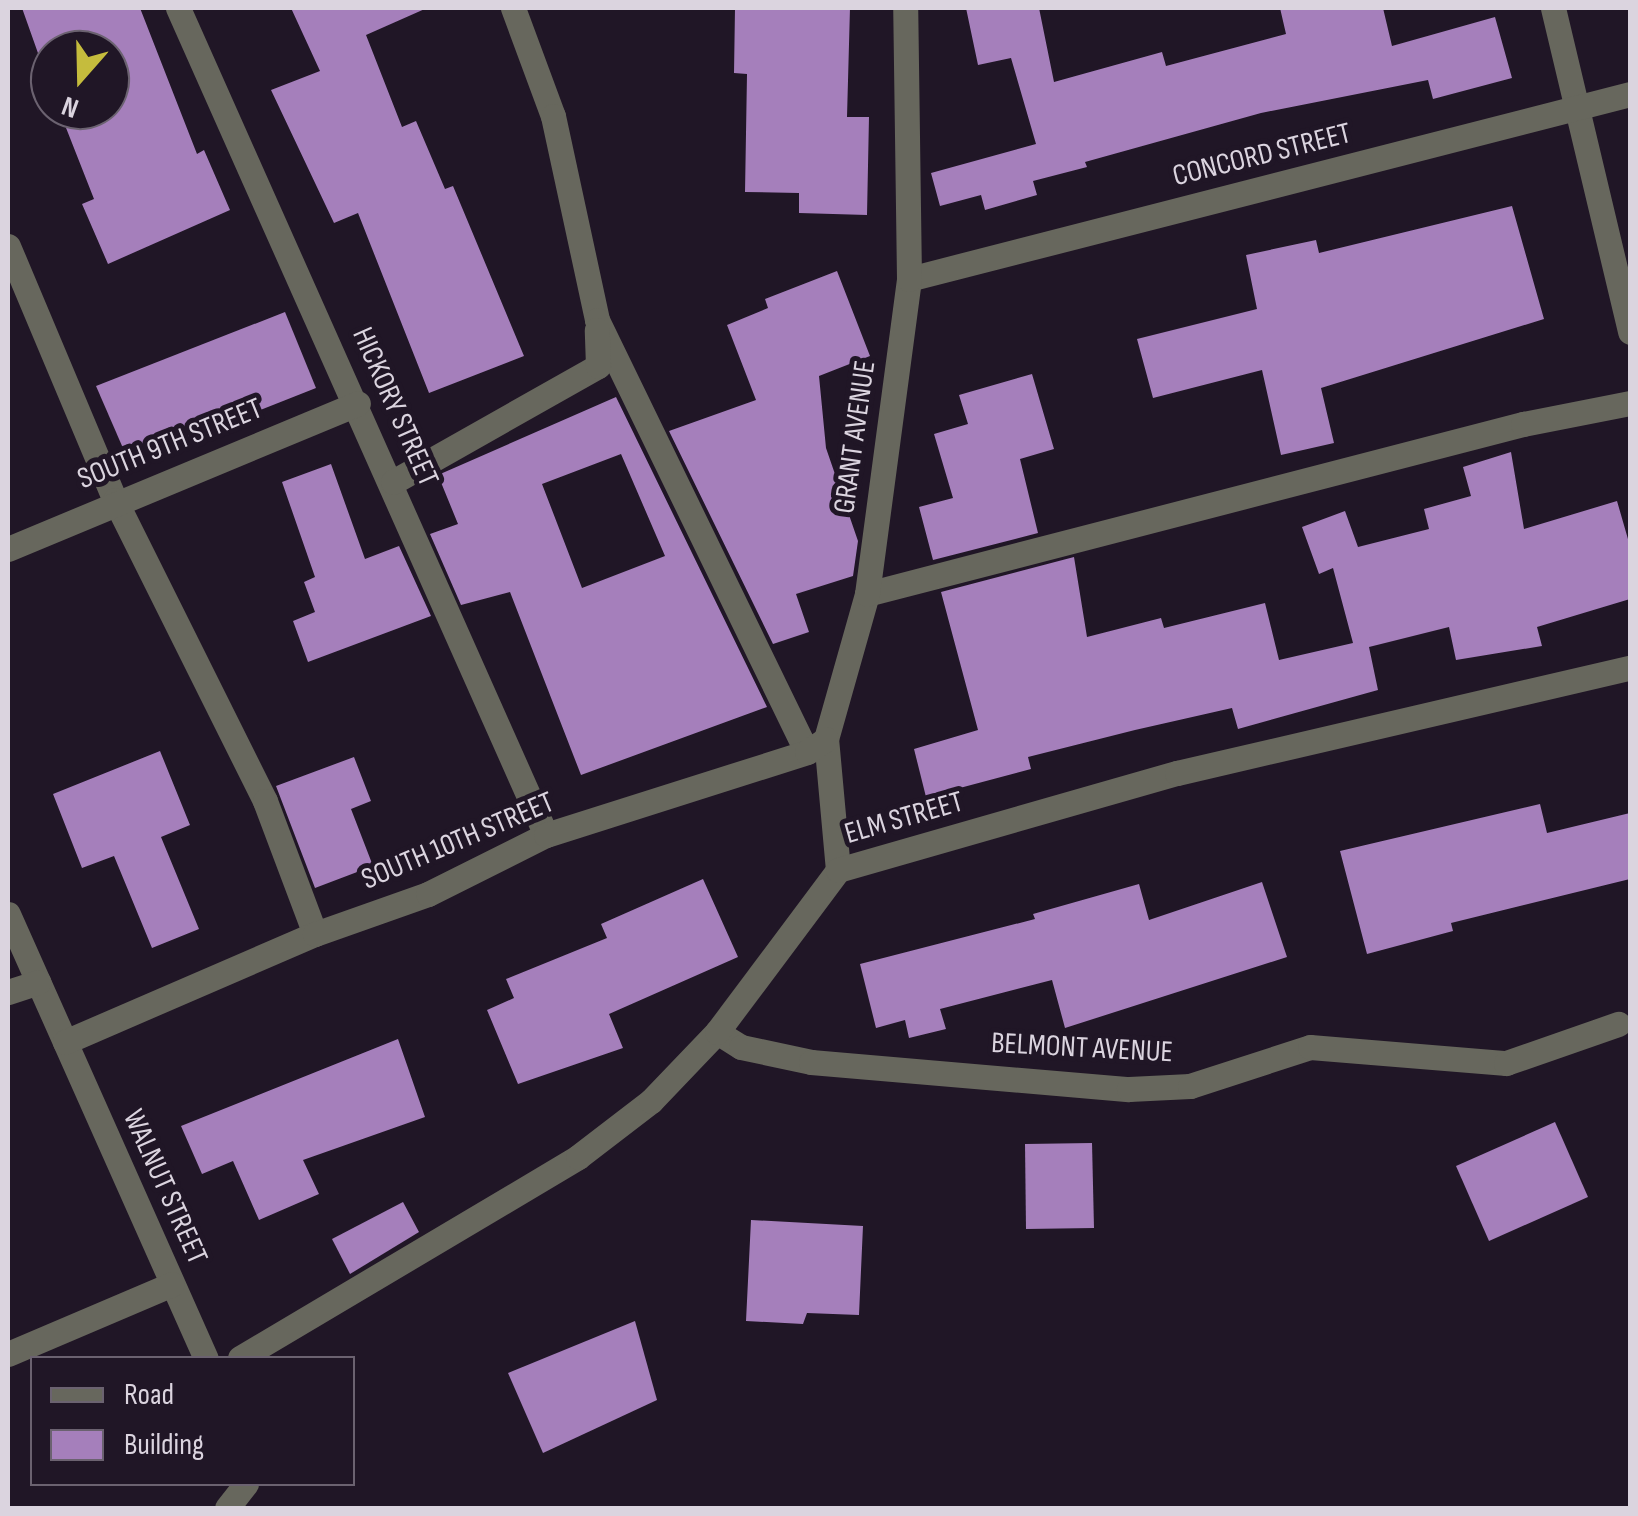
<!DOCTYPE html>
<style>
body{margin:0}
#map{position:relative;width:1638px;height:1516px;overflow:hidden;background:#201626;font-family:"Sofia Sans Condensed",sans-serif}
div>[style]{position:absolute}
[style*='--x']{left:calc(var(--x)*1px);top:calc(var(--y)*1px);width:calc(var(--w)*1px);rotate:calc(var(--a)*1deg)}
.building>*{inset:0;background:#a57fbb}
.minor>*{height:25px;margin:-12.5px;padding:0 12.5px;transform-origin:12.5px;border-radius:12.5px;background:#67675d}
span{translate:-50% -50%;white-space:nowrap;text-align:center;line-height:1.15;-webkit-text-stroke:10px #201626;paint-order:stroke}
.street-label{font-size:30px;color:#dbd4df}
.frame{position:absolute;inset:0;border:10px solid #dbd4df;pointer-events:none}
.legend{position:absolute;left:30px;top:1356px;width:325px;height:130px;box-sizing:border-box;background:#201626;border:2px solid #6b6270;margin:0;padding:12px 18px;list-style:none;font-size:30px;color:#dbd4df}
.legend li{display:flex;align-items:center;gap:20px;height:50px}
.legend b{width:50px;border:2px solid #6b6270}
.north{position:absolute;left:30px;top:30px;width:100px;height:100px;box-sizing:border-box;background:#201626;border:2px solid #6b6270;border-radius:50%;rotate:200deg;font-size:28px;font-weight:700;line-height:40px;text-align:center;color:#dbd4df}
.north::after{content:'';display:block;margin:auto;width:35px;height:45px;background:#c5bc3d;clip-path:polygon(50% 0,100% 100%,50% 72%,0 100%)}
</style>
<div id="map">
<div class="building">
<i style="clip-path:polygon(22px 8px,140px 8px,197px 154px,204px 150px,230px 210px,108px 264px,82px 204px,94px 199px,59px 110px,110px 110px,110px 50px,50px 50px,50px 87px)"></i>
<i style="clip-path:polygon(291px 8px,427px 8px,366px 35px,402px 127px,416px 121px,445px 189px,453px 186px,524px 356px,429px 393px,358px 213px,334px 223px,271px 90px,320px 71px)"></i>
<i style="clip-path:polygon(735px 8px,850px 8px,847px 117px,869px 117px,867px 215px,799px 213px,799px 193px,745px 192px,747px 74px,734px 73px)"></i>
<i style="clip-path:polygon(966px 8px,1039px 8px,1054px 82px,1162px 52px,1166px 66px,1286px 34px,1280px 8px,1383px 8px,1392px 46px,1495px 17px,1512px 78px,1433px 99px,1428px 80px,1261px 113px,1085px 162px,1087px 167px,1033px 181px,1037px 195px,985px 210px,981px 195px,940px 206px,931px 173px,1036px 144px,1011px 58px,978px 65px)"></i>
<i style="clip-path:polygon(1512px 206px,1544px 319px,1321px 388px,1334px 443px,1281px 455px,1262px 370px,1153px 398px,1137px 339px,1257px 309px,1246px 255px,1316px 240px,1319px 253px)"></i>
<i style="clip-path:polygon(837px 271px,870px 356px,819px 376px,826px 448px,858px 541px,853px 576px,796px 594px,809px 632px,773px 644px,669px 431px,756px 400px,727px 325px,768px 308px,765px 299px)"></i>
<i style="clip-path:polygon(285px 312px,316px 388px,129px 462px,96px 386px)"></i>
<i style="clip-path:polygon(1032px 374px,1054px 449px,1020px 459px,1038px 533px,933px 560px,919px 507px,953px 498px,934px 434px,968px 424px,959px 395px)"></i>
<i style="clip-path:polygon(evenodd,616px 397px,767px 707px,581px 775px,510px 592px,461px 605px,430px 534px,458px 524px,438px 475px,616px 397px,621px 454px,665px 556px,582px 588px,542px 484px,621px 454px)"></i>
<i style="clip-path:polygon(1511px 452px,1524px 529px,1617px 501px,1630px 546px,1630px 599px,1537px 627px,1542px 646px,1456px 660px,1449px 627px,1369px 647px,1378px 690px,1238px 729px,1232px 708px,1135px 730px,1028px 757px,1031px 769px,926px 797px,914px 749px,978px 730px,941px 592px,1074px 557px,1087px 637px,1161px 618px,1164px 628px,1265px 603px,1279px 660px,1353px 643px,1333px 568px,1319px 574px,1302px 527px,1345px 511px,1358px 547px,1429px 529px,1424px 509px,1471px 496px,1463px 467px)"></i>
<i style="clip-path:polygon(331px 464px,365px 559px,399px 546px,431px 616px,308px 662px,293px 621px,315px 612px,304px 582px,315px 577px,282px 482px)"></i>
<i style="clip-path:polygon(160px 751px,190px 825px,161px 837px,199px 929px,152px 948px,114px 856px,82px 868px,53px 794px)"></i>
<i style="clip-path:polygon(354px 757px,371px 801px,351px 809px,373px 866px,315px 888px,276px 786px)"></i>
<i style="clip-path:polygon(1540px 804px,1547px 833px,1630px 813px,1630px 879px,1451px 923px,1453px 931px,1367px 954px,1340px 851px)"></i>
<i style="clip-path:polygon(703px 879px,738px 957px,609px 1014px,623px 1048px,518px 1084px,487px 1010px,514px 998px,506px 979px,607px 938px,601px 924px)"></i>
<i style="clip-path:polygon(1262px 882px,1287px 957px,1065px 1028px,1052px 980px,940px 1009px,946px 1029px,909px 1038px,905px 1020px,876px 1028px,860px 964px,1035px 919px,1033px 914px,1139px 884px,1149px 920px)"></i>
<i style="clip-path:polygon(398px 1039px,425px 1117px,303px 1160px,319px 1194px,259px 1220px,233px 1161px,202px 1174px,181px 1126px)"></i>
<i style="clip-path:polygon(1555px 1122px,1588px 1197px,1489px 1241px,1456px 1166px)"></i>
<i style="clip-path:polygon(1092px 1143px,1094px 1228px,1026px 1229px,1025px 1144px)"></i>
<i style="clip-path:polygon(403px 1202px,419px 1232px,350px 1274px,332px 1239px)"></i>
<i style="clip-path:polygon(751px 1220px,863px 1226px,859px 1315px,807px 1313px,803px 1324px,746px 1321px)"></i>
<i style="clip-path:polygon(635px 1321px,657px 1400px,543px 1453px,508px 1373px)"></i>
</div>
<div class="minor">
<i style="--x:178;--y:8;--w:905;--a:66.01"></i>
<i style="--x:513;--y:8;--w:115;--a:69.7"></i>
<i style="--x:553;--y:116;--w:209;--a:77.8"></i>
<i style="--x:597;--y:320;--w:480;--a:64.1"></i>
<i style="--x:1553;--y:8;--w:333;--a:76.6"></i>
<i style="--x:8;--y:246;--w:276;--a:67.2"></i>
<i style="--x:115;--y:500;--w:336;--a:63.5"></i>
<i style="--x:265;--y:801;--w:142;--a:69.4"></i>
<i style="--x:909;--y:279;--w:744;--a:-14.39"></i>
<i style="--x:393;--y:482;--w:236;--a:-29.5"></i>
<i style="--x:598;--y:366;--w:36;--a:-92"></i>
<i style="--x:8;--y:549;--w:379;--a:-22.6"></i>
<i style="--x:867;--y:594;--w:678;--a:-14.53"></i>
<i style="--x:1523;--y:424;--w:109;--a:-11.1"></i>
<i style="--x:838;--y:870;--w:132;--a:-95.2"></i>
<i style="--x:826;--y:739;--w:151;--a:-74.2"></i>
<i style="--x:867;--y:594;--w:318;--a:-82.4"></i>
<i style="--x:909;--y:279;--w:271;--a:-90.8"></i>
<i style="--x:8;--y:914;--w:486;--a:66"></i>
<i style="--x:8;--y:992;--w:32;--a:-18"></i>
<i style="--x:717;--y:1032;--w:28;--a:32"></i>
<i style="--x:741;--y:1047;--w:72;--a:12.1"></i>
<i style="--x:811;--y:1062;--w:319;--a:4.9"></i>
<i style="--x:1129;--y:1089;--w:61;--a:-2.8"></i>
<i style="--x:1190;--y:1086;--w:126;--a:-18"></i>
<i style="--x:1310;--y:1047;--w:197;--a:4.7"></i>
<i style="--x:1506;--y:1063;--w:119;--a:-19.2"></i>
<i style="--x:65;--y:1042;--w:272;--a:-23.4"></i>
<i style="--x:315;--y:934;--w:120;--a:-19.5"></i>
<i style="--x:428;--y:894;--w:132;--a:-26.6"></i>
<i style="--x:546;--y:835;--w:274;--a:-17.6"></i>
<i style="--x:807;--y:752;--w:23;--a:-34"></i>
<i style="--x:8;--y:1354;--w:178;--a:-23.1"></i>
<i style="--x:240;--y:1358;--w:393;--a:-30.7"></i>
<i style="--x:578;--y:1157;--w:92;--a:-37.5"></i>
<i style="--x:651;--y:1101;--w:95;--a:-46.3"></i>
<i style="--x:717;--y:1032;--w:202;--a:-53.2"></i>
<i style="--x:838;--y:870;--w:353;--a:-16"></i>
<i style="--x:1177;--y:773;--w:465;--a:-13.1"></i>
<i style="--x:227;--y:1508;--w:31;--a:-52"></i>
</div>
<div class="street-label">
<span style="left:1262px;top:155px;rotate:-14deg">CONCORD STREET</span>
<span style="left:395px;top:407px;rotate:66deg">HICKORY STREET</span>
<span style="left:855px;top:437px;rotate:-82deg">GRANT AVENUE</span>
<span style="left:170px;top:444px;rotate:-22deg">SOUTH 9TH STREET</span>
<span style="left:904px;top:818px;rotate:-16deg">ELM STREET</span>
<span style="left:458px;top:841px;rotate:-23deg">SOUTH 10TH STREET</span>
<span style="left:1082px;top:1048px;rotate:3deg">BELMONT AVENUE</span>
<span style="left:165px;top:1187px;rotate:66deg">WALNUT STREET</span>
</div>
<div class="frame"></div>
<ul class="legend">
<li><b style="height:12px;background:#67675d"></b>Road</li>
<li><b style="height:28px;background:#a57fbb"></b>Building</li>
</ul>
<div class="north">N</div>
</div>
